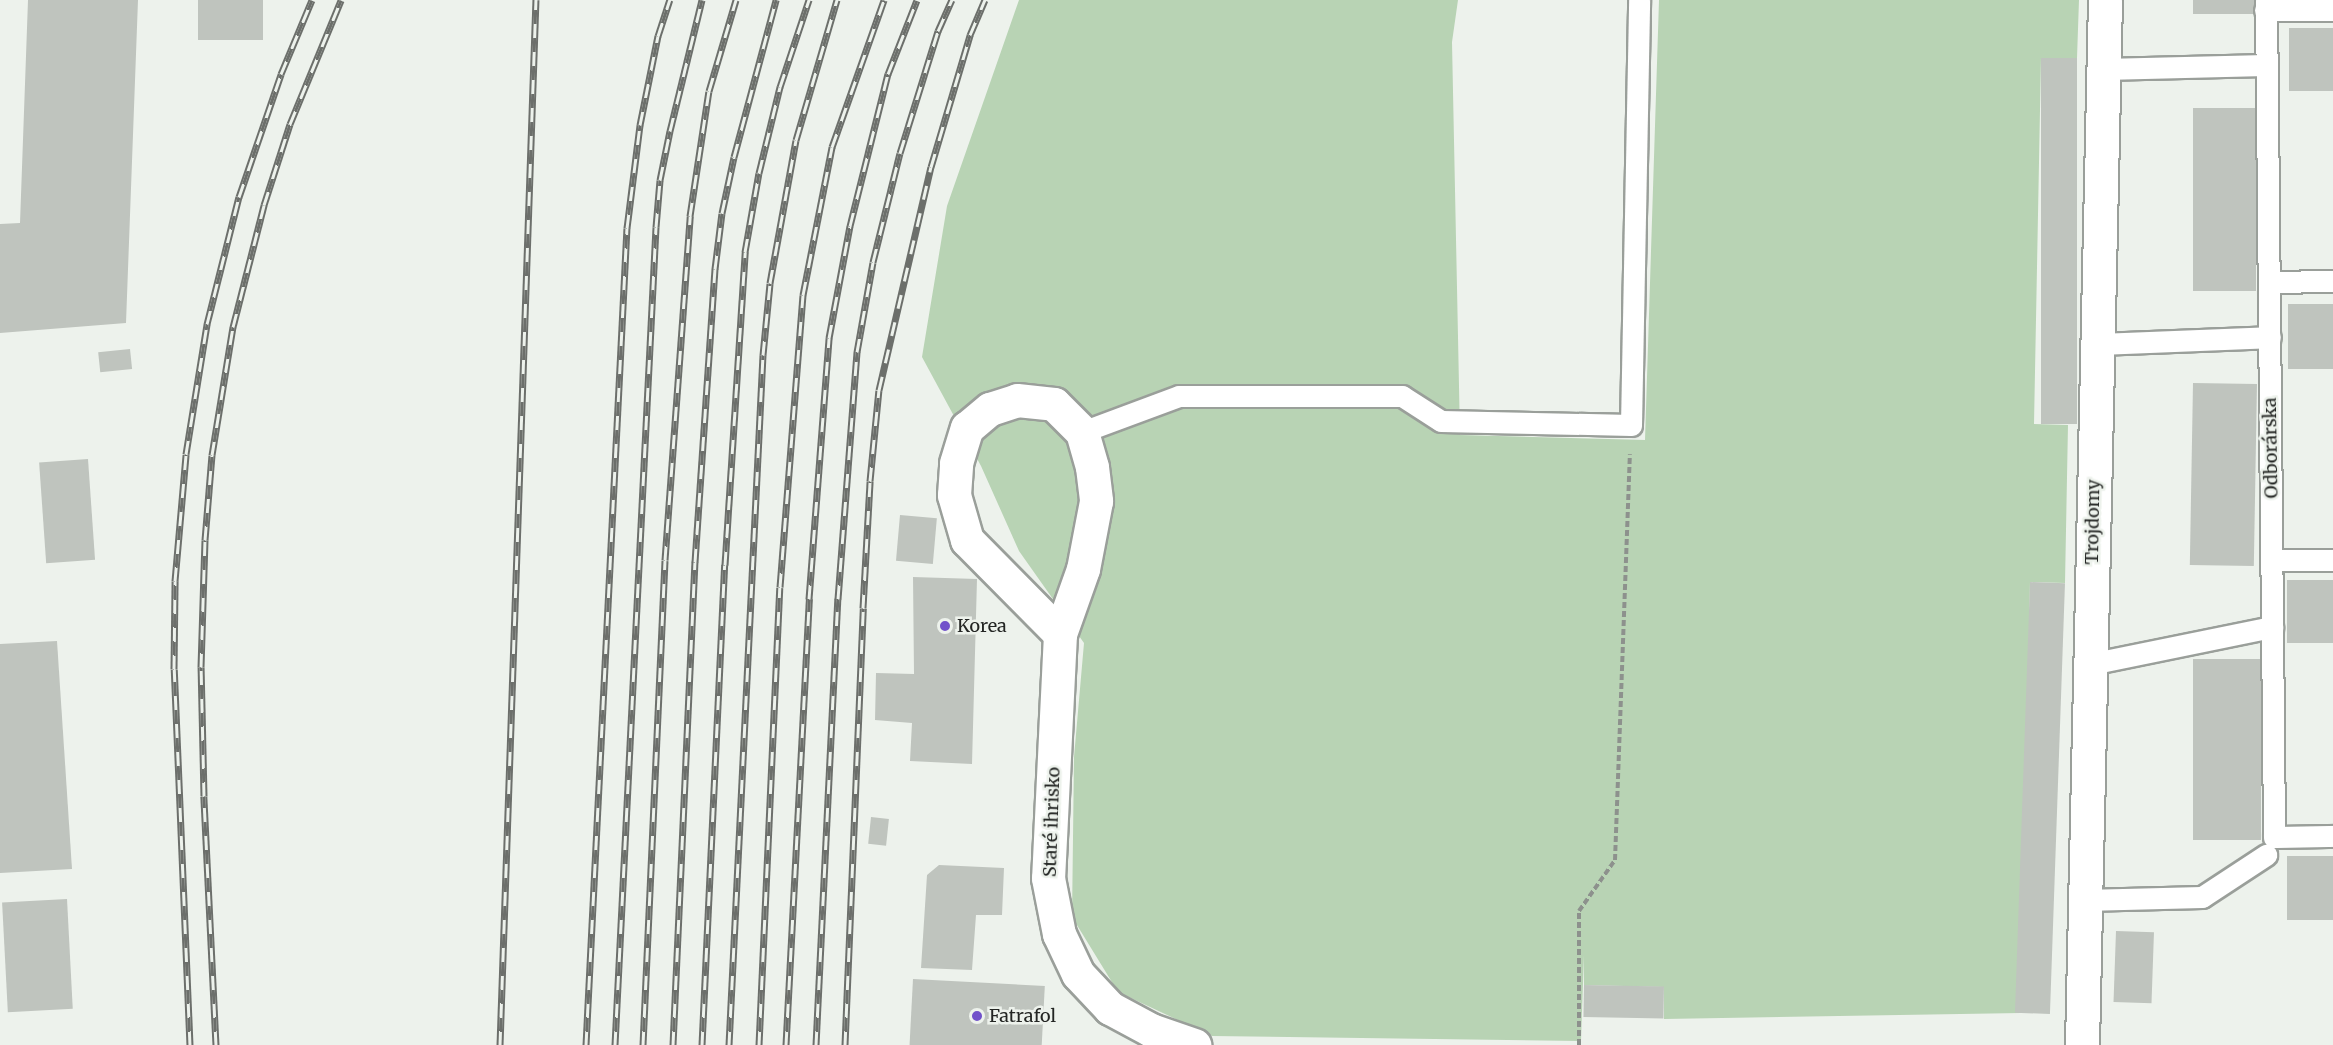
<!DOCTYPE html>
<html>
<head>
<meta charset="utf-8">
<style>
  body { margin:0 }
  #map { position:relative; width:2333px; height:1045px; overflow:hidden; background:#edf2ec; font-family:Merriweather,serif }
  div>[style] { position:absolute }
  .green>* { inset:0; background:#b8d3b4 }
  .building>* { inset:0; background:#bfc4be; transform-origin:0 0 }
  .path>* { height:4px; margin-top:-2px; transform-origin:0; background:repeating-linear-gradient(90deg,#8d918d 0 6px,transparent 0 9px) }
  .roads { filter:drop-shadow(2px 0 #9a9f9a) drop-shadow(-2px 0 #9a9f9a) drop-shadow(0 2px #9a9f9a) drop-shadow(0 -2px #9a9f9a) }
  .lane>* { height:21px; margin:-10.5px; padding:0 10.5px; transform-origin:10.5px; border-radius:10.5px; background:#fff }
  .street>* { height:33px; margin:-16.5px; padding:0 16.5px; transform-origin:16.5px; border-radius:16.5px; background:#fff }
  .rail>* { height:7px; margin-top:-3.5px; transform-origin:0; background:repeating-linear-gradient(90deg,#edf2ec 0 14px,#6c6f6b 0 28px); box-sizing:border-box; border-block:2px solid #6c6f6b }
  .dots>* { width:16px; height:16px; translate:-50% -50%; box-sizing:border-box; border:3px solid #edf2ec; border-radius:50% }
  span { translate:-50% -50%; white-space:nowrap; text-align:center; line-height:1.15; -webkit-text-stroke:5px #edf2ec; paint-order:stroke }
  .street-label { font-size:18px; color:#232523 }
  .poi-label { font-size:18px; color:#232523 }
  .left { translate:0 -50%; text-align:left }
</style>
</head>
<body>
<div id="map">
  <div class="green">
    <div style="clip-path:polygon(1019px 0,1458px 0,1452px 42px,1460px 435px,1645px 440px,1659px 0,2079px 0,2077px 58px,2041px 58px,2034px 424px,2068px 425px,2065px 583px,2030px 582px,2021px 1013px,1664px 1019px,1664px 987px,1584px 985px,1584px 955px,1581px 1041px,1212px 1036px,1118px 992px,1072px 917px,1074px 757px,1084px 643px,1019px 551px,981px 466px,922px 357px,947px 206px)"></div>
  </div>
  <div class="building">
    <div style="clip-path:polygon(28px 0,138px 0,126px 323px,0 333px,0 224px,20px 223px)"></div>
    <div style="left:198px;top:0;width:65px;height:40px"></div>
    <div style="left:2193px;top:0;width:63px;height:14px"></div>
    <div style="left:2289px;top:28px;width:44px;height:63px"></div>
    <div style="left:2041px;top:58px;width:36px;height:366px"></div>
    <div style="left:2193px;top:108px;width:63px;height:183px"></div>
    <div style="left:2288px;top:304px;width:45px;height:65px"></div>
    <div style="left:130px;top:349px;width:20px;height:32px;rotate:84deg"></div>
    <div style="left:2193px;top:383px;width:64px;height:182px;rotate:1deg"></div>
    <div style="left:88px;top:459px;width:101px;height:49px;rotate:86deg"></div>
    <div style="left:900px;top:515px;width:37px;height:46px;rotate:5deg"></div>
    <div style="clip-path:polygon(913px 577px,977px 579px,972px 764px,910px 761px,912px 723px,875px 720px,876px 673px,914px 674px)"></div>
    <div style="left:2333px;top:580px;width:63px;height:46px;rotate:90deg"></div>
    <div style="left:2030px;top:582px;width:35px;height:431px;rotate:2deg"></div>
    <div style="clip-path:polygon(57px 641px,72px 869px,0 873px,0 644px)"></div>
    <div style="left:2193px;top:659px;width:68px;height:181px"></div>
    <div style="left:871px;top:817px;width:18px;height:27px;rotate:6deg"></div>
    <div style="left:2287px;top:856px;width:46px;height:64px"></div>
    <div style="clip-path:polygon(939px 865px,1004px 868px,1002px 915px,976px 915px,972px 970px,921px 968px,927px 875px)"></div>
    <div style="left:67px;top:899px;width:110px;height:65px;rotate:87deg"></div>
    <div style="left:2116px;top:931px;width:38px;height:71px;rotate:2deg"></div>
    <div style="left:913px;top:979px;width:132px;height:66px;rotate:3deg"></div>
    <div style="left:1584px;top:985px;width:80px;height:32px;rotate:1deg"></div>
  </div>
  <div class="path">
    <div style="left:1579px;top:1045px;width:134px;rotate:-90deg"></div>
    <div style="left:1579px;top:911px;width:62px;rotate:-54.8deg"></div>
    <div style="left:1615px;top:860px;width:406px;rotate:-87.9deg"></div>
  </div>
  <div class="roads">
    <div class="lane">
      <div style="left:2266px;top:0;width:837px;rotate:89.45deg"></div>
      <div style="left:2274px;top:837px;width:59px;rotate:-1deg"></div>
      <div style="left:2265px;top:10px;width:68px"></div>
      <div style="left:2104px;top:69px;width:161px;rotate:-1.4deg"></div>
      <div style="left:2269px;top:282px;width:64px;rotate:-0.9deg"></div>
      <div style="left:2097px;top:344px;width:173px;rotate:-2.3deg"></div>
      <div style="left:1082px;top:432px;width:103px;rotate:-20.4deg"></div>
      <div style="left:1179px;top:396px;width:223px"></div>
      <div style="left:1402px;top:396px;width:46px;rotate:32.7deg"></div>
      <div style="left:1441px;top:421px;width:190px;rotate:1.2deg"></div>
      <div style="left:1631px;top:425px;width:425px;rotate:-88.9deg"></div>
      <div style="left:2272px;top:560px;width:61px"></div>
      <div style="left:2090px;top:664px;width:186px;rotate:-11.5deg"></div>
      <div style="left:2084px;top:900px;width:118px;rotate:-1.5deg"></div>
      <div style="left:2202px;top:897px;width:77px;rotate:-33.3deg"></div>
    </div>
    <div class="street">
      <div style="left:1060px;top:634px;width:132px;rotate:-134.7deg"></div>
      <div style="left:967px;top:540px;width:47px;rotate:-106.1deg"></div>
      <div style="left:954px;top:495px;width:32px;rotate:-86deg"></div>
      <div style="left:956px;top:463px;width:37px;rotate:-73deg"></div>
      <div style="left:967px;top:428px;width:30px;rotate:-40deg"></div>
      <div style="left:990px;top:409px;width:28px;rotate:-18deg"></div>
      <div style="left:1017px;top:400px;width:37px;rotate:6deg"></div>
      <div style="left:1054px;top:404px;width:40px;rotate:45deg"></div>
      <div style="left:1082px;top:432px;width:36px;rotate:74deg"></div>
      <div style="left:1092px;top:467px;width:34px;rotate:83deg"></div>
      <div style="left:1096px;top:501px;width:69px;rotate:100.8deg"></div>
      <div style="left:1083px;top:569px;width:69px;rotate:109.5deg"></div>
      <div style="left:1060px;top:634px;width:244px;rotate:92.8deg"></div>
      <div style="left:1048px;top:878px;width:57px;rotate:78.9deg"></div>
      <div style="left:1059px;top:934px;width:44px;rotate:64.6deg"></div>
      <div style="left:1078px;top:974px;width:47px;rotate:46.7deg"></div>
      <div style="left:1110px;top:1008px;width:47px;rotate:28.2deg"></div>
      <div style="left:1151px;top:1030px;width:46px;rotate:19.2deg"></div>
      <div style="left:2082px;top:1045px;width:1045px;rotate:-88.74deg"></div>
    </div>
  </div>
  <div class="rail">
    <div style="left:190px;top:1045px;width:376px;rotate:-92.4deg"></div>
    <div style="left:174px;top:669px;width:88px;rotate:-89.3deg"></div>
    <div style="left:175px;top:581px;width:127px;rotate:-85deg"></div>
    <div style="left:186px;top:454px;width:132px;rotate:-80.8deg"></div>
    <div style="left:207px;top:324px;width:131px;rotate:-75.9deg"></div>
    <div style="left:239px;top:197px;width:130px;rotate:-71.1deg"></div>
    <div style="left:281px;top:74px;width:80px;rotate:-67.3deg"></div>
    <div style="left:216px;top:1045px;width:249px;rotate:-92.8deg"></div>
    <div style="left:204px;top:796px;width:129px;rotate:-91.3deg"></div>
    <div style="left:201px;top:667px;width:127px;rotate:-88.2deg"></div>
    <div style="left:205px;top:540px;width:85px;rotate:-85.3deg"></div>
    <div style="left:212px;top:455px;width:130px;rotate:-80.7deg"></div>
    <div style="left:233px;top:327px;width:126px;rotate:-75.7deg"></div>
    <div style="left:264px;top:205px;width:85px;rotate:-72.2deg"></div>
    <div style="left:290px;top:124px;width:134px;rotate:-67.6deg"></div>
    <div style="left:500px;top:1045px;width:1046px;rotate:-88.03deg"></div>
    <div style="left:586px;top:1045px;width:818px;rotate:-87.13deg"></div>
    <div style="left:627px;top:228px;width:104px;rotate:-82.8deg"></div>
    <div style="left:640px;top:125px;width:91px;rotate:-78.6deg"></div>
    <div style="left:658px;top:36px;width:38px;rotate:-72deg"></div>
    <div style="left:615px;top:1045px;width:819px;rotate:-87.13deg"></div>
    <div style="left:656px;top:227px;width:47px;rotate:-85.1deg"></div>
    <div style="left:660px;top:180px;width:50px;rotate:-78.5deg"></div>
    <div style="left:670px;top:131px;width:135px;rotate:-76.3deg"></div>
    <div style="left:643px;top:1045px;width:485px;rotate:-87.4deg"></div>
    <div style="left:665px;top:560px;width:345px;rotate:-85.8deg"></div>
    <div style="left:690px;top:216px;width:126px;rotate:-81.4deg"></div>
    <div style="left:709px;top:91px;width:95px;rotate:-73.5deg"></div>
    <div style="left:673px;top:1045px;width:484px;rotate:-87.4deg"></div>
    <div style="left:695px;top:562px;width:294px;rotate:-86.1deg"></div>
    <div style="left:715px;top:269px;width:56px;rotate:-82.9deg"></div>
    <div style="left:722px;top:213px;width:57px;rotate:-77.9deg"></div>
    <div style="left:734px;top:157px;width:163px;rotate:-75deg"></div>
    <div style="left:702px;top:1045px;width:481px;rotate:-87.3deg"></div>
    <div style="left:725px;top:565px;width:314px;rotate:-86.3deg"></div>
    <div style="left:745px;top:252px;width:80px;rotate:-80deg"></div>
    <div style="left:759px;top:173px;width:89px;rotate:-76.3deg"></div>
    <div style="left:780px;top:87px;width:92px;rotate:-71.6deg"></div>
    <div style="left:729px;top:1045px;width:691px;rotate:-87.18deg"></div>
    <div style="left:763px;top:355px;width:72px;rotate:-84.4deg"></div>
    <div style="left:770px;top:283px;width:145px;rotate:-79.7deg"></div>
    <div style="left:796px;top:140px;width:146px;rotate:-73.7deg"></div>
    <div style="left:759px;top:1045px;width:458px;rotate:-87.4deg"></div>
    <div style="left:780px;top:587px;width:293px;rotate:-85.5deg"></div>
    <div style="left:803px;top:295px;width:151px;rotate:-78.9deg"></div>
    <div style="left:832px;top:147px;width:156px;rotate:-70.5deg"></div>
    <div style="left:786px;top:1045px;width:447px;rotate:-87deg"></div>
    <div style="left:809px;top:599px;width:262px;rotate:-85.6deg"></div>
    <div style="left:829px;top:338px;width:114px;rotate:-79.4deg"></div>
    <div style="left:850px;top:226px;width:157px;rotate:-76deg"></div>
    <div style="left:888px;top:74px;width:79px;rotate:-68.6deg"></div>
    <div style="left:816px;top:1045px;width:447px;rotate:-87.2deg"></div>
    <div style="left:838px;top:599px;width:248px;rotate:-85.6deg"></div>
    <div style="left:857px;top:352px;width:91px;rotate:-79.9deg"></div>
    <div style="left:873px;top:262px;width:112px;rotate:-76.1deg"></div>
    <div style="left:900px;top:153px;width:128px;rotate:-72.7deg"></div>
    <div style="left:938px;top:31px;width:34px;rotate:-66deg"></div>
    <div style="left:845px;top:1045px;width:437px;rotate:-87.6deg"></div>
    <div style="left:863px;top:608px;width:127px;rotate:-86.8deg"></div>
    <div style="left:870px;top:481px;width:91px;rotate:-84.4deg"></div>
    <div style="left:879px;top:390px;width:229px;rotate:-76.9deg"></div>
    <div style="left:931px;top:167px;width:138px;rotate:-73.5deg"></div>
    <div style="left:970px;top:35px;width:38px;rotate:-67deg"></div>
  </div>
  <div class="dots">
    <div style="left:945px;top:626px;background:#7151ca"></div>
    <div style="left:977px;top:1016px;background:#7151ca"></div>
  </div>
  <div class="street-label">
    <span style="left:2271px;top:448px;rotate:-91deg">Odborárska</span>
    <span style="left:2093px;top:522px;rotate:-89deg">Trojdomy</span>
    <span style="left:1052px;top:822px;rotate:-88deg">Staré ihrisko</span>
  </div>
  <div class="poi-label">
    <span class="left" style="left:957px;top:626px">Korea</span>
    <span class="left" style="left:989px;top:1016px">Fatrafol</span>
  </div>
</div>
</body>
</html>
